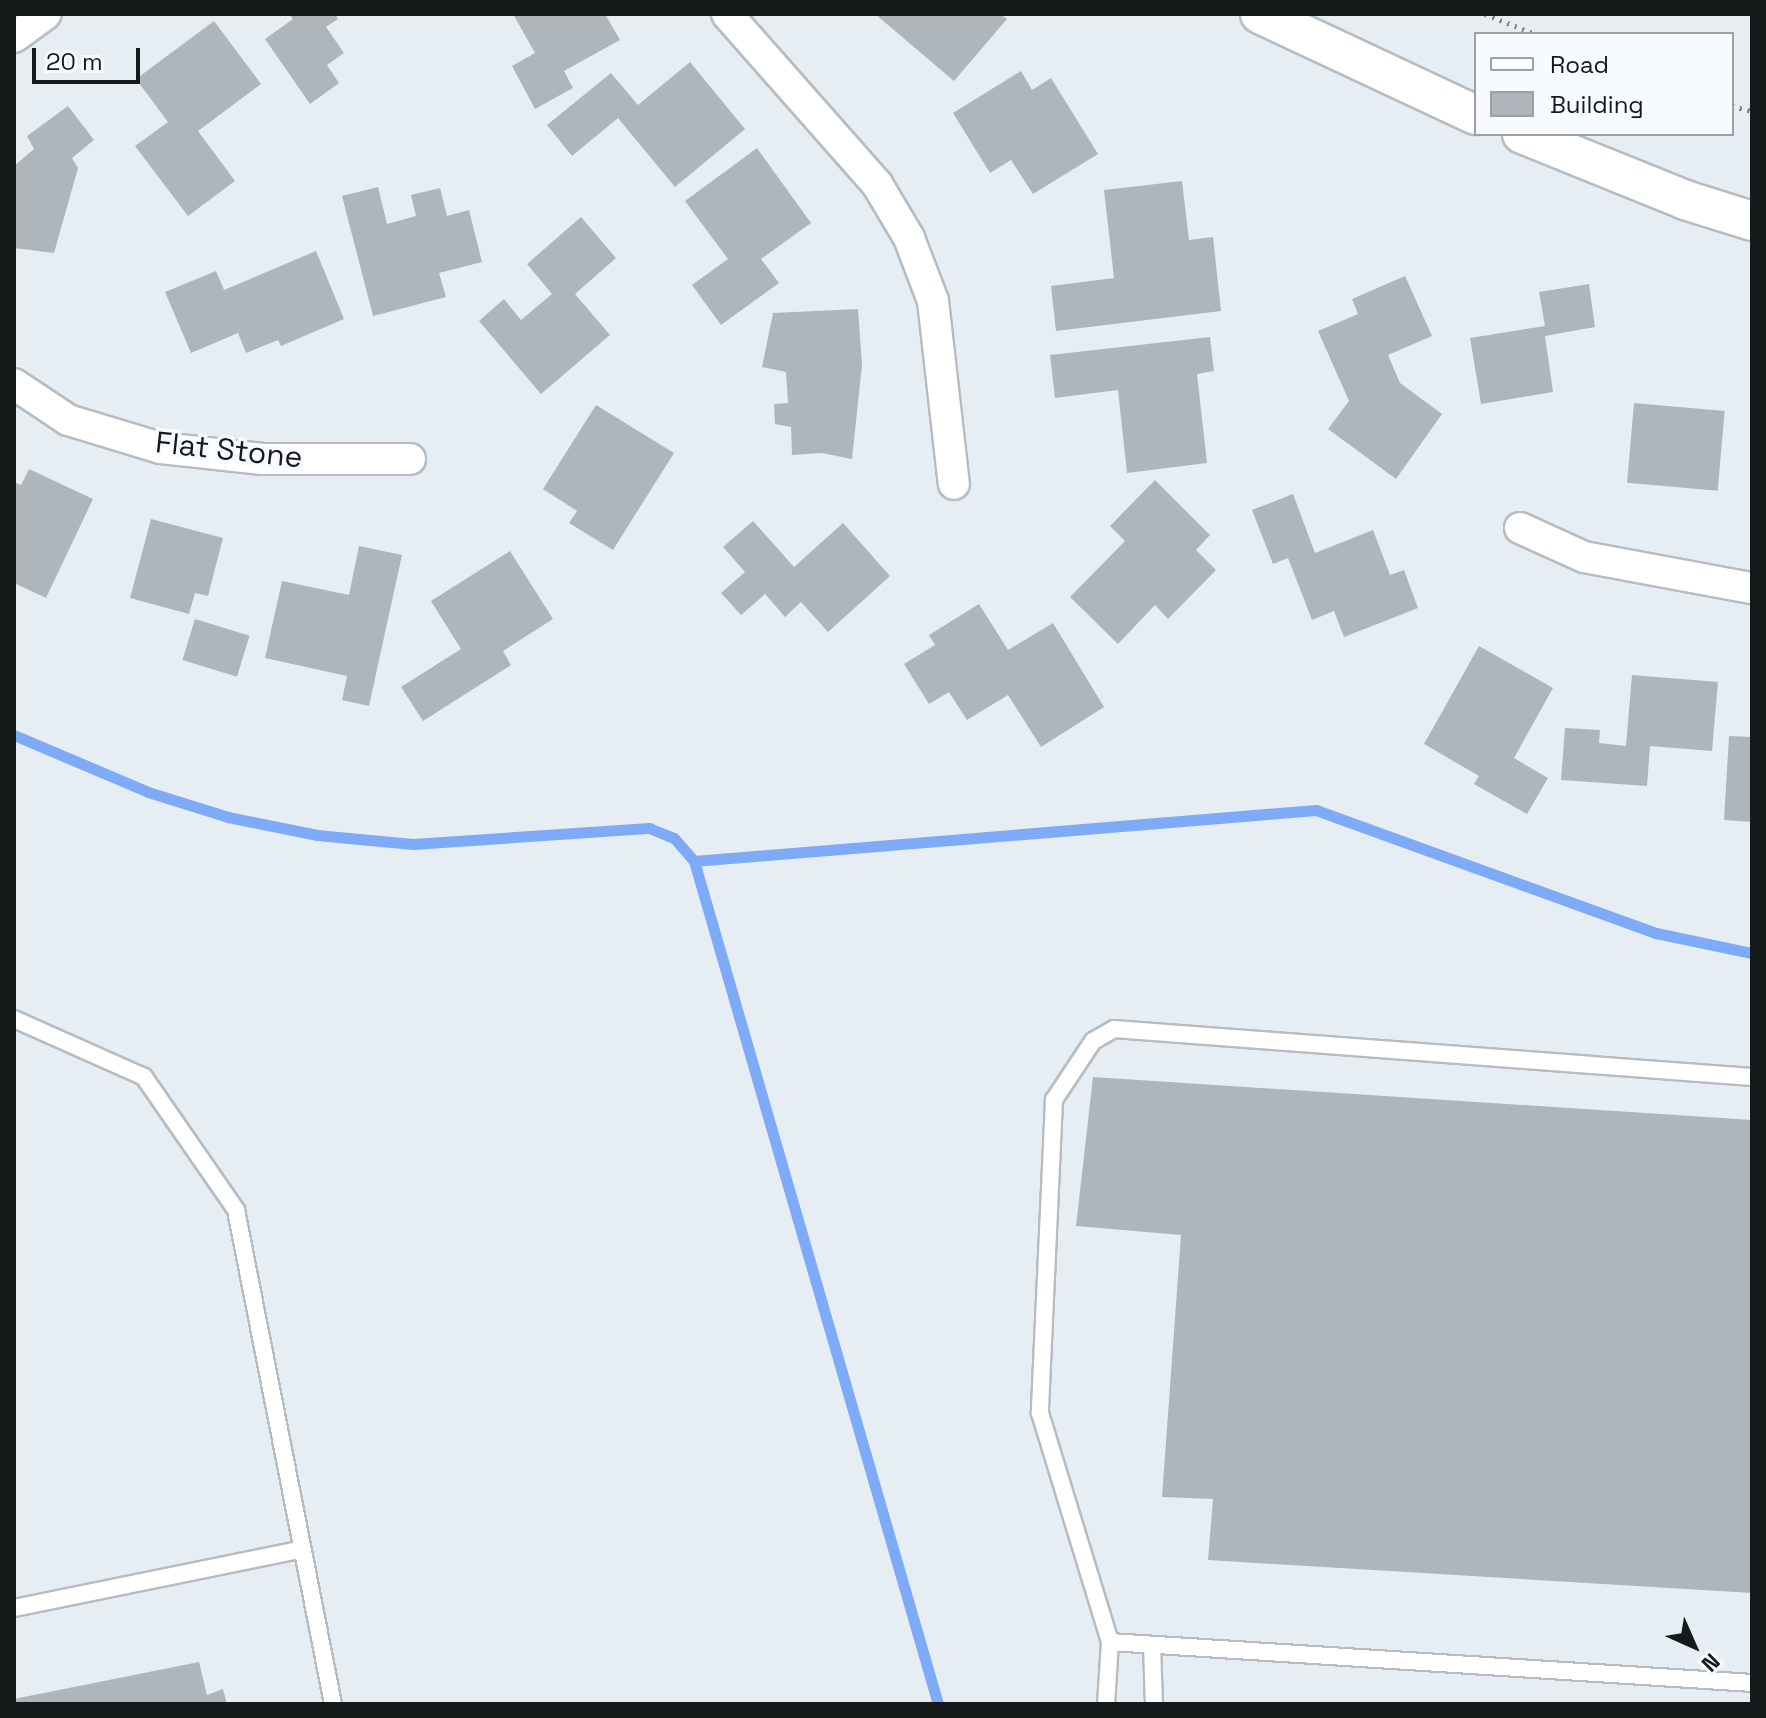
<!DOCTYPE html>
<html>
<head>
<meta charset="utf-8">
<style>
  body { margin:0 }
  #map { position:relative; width:1766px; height:1718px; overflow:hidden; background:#e7eef3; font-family:"Space Grotesk",sans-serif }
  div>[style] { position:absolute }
  .stream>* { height:11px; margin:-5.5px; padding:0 5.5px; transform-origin:5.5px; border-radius:5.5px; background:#7eaaf7 }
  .building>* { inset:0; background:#afb6bb; transform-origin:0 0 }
  .path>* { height:5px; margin-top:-2.5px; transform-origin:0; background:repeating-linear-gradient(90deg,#7c8184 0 2px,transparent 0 8px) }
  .roads { filter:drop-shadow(2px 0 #b6bcc1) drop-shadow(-2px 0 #b6bcc1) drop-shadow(0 2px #b6bcc1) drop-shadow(0 -2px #b6bcc1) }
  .service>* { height:16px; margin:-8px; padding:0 8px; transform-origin:8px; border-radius:8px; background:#fff }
  .minor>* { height:30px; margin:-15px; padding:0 15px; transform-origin:15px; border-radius:15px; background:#fff }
  .tertiary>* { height:38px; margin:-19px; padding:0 19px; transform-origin:19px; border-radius:19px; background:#fff }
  span { translate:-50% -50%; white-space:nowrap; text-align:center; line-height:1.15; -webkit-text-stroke:7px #f7fbfe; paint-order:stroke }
  .street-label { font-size:30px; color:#16191a }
  .frame { position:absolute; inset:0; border:16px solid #16191a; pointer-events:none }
  .legend { position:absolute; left:1474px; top:32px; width:260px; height:104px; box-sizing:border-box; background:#f7fbfe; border:2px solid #9da1a3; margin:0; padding:10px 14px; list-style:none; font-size:24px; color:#16191a }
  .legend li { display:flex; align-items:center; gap:16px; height:40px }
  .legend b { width:40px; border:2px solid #9da1a3 }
  .north { position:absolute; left:1654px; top:1606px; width:80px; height:80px; -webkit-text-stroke:6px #f7fbfe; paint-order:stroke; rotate:135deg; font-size:22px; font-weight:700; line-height:32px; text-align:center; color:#16191a }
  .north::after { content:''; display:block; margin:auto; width:28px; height:36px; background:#16191a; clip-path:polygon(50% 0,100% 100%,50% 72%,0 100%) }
  .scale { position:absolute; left:32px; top:48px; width:108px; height:36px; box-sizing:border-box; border:4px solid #16191a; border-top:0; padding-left:10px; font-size:24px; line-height:28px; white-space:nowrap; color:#16191a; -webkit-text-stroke:6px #f7fbfe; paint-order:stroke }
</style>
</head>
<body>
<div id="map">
  <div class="stream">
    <div style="left:14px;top:735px;width:146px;rotate:23deg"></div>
    <div style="left:148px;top:792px;width:84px;rotate:17.4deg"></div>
    <div style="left:228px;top:817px;width:91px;rotate:11.4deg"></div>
    <div style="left:317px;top:835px;width:96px;rotate:5.4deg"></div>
    <div style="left:413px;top:844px;width:237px;rotate:-3.9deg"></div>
    <div style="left:649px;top:828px;width:27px;rotate:22deg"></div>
    <div style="left:674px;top:838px;width:30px;rotate:49deg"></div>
    <div style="left:694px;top:861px;width:878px;rotate:73.86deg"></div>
    <div style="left:694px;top:861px;width:624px;rotate:-4.69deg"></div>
    <div style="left:1316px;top:810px;width:362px;rotate:19.9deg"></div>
    <div style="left:1656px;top:933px;width:98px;rotate:11.8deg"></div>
  </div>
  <div class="building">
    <div style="clip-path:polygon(289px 14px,335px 14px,338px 19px,326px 27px,344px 53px,327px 65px,339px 83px,310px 104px,265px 39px,293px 19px)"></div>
    <div style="clip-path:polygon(513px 14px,605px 14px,620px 40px,564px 71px,573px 88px,535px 109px,512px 66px,535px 53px)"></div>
    <div style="clip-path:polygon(875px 14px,1000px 14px,1007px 19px,954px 81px)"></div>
    <div style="clip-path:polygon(214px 21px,261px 84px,198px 131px,235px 181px,188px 216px,135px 146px,168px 122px,136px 79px)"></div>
    <div style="clip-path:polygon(690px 62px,745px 129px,675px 187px,618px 118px,572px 156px,547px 125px,611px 73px,638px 105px)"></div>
    <div style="clip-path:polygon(1021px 71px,1032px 90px,1051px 78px,1098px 154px,1033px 194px,1011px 160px,990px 173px,953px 113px)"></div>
    <div style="clip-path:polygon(68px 106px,94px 140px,72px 158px,78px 168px,54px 253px,14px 248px,14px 166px,34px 149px,27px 136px)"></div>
    <div style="clip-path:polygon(757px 148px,811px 223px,761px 259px,779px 283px,721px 325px,692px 285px,728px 259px,685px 201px)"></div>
    <div style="clip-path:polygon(1182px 181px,1189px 240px,1213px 237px,1221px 311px,1056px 331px,1051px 286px,1114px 278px,1104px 190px)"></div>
    <div style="clip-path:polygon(378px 187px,387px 224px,416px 216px,411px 195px,440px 188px,447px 216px,469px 210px,482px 262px,439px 273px,446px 297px,373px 316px,342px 196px)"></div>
    <div style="clip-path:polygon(581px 217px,616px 258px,575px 294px,610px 335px,541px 394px,479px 321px,504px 299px,521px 320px,552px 294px,527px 264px)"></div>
    <div style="clip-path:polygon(316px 251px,344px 319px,281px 346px,278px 340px,246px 353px,238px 333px,191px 353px,165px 292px,216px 271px,224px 290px)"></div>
    <div style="clip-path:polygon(1405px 276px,1432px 336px,1388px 355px,1400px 383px,1442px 414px,1396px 479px,1328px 429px,1349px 401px,1318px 331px,1358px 314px,1352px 299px)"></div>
    <div style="clip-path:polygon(1589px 284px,1595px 327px,1545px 336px,1553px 392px,1481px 404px,1470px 338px,1545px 326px,1539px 292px)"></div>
    <div style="clip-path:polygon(858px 309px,862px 365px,852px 459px,822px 453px,792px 455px,791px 427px,775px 424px,774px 404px,788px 403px,786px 372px,762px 367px,773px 313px)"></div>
    <div style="clip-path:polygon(1210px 337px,1214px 371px,1197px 374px,1207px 463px,1127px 473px,1118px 390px,1055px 398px,1050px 355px)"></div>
    <div style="left:1634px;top:403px;width:91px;height:80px;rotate:5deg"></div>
    <div style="clip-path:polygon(596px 405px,674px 453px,613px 550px,569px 523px,577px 511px,543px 489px)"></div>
    <div style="clip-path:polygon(29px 469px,93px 499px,46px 598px,14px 583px,14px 482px,21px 485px)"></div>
    <div style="clip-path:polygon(1155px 480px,1210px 535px,1196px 550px,1216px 570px,1168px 619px,1155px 605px,1118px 644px,1070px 597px,1125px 541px,1110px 526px)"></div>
    <div style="clip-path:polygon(1293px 494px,1315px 553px,1373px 530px,1390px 575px,1404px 570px,1418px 608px,1344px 637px,1334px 611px,1312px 620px,1288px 558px,1273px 564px,1252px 510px)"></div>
    <div style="clip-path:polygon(151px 519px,223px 538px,208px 596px,195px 593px,189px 614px,130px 598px)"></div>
    <div style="clip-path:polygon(753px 521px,794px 567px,843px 523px,890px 576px,828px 632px,801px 602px,785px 617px,765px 594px,741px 615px,721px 593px,745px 572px,723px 547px)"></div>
    <div style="clip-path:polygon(359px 546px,402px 555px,369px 706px,342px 700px,347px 676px,265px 658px,282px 581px,349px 595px)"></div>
    <div style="clip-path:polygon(510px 551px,553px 619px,503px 651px,511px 665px,423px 721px,401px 687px,461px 649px,431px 601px)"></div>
    <div style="clip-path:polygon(979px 604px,1008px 650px,1053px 623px,1104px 707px,1041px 747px,1008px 695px,967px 720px,949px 692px,929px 704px,904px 664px,935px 645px,929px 635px)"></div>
    <div style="left:195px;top:619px;width:57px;height:43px;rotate:17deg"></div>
    <div style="clip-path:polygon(1479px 646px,1553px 688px,1514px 758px,1548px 778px,1527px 814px,1474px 784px,1479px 776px,1424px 744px)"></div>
    <div style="clip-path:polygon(1632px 675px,1718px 682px,1712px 751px,1650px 746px,1647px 786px,1561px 780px,1565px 728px,1600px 730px,1599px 743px,1626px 746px)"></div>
    <div style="clip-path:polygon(1729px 736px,1752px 737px,1752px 822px,1724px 820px)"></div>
    <div style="clip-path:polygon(1093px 1077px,1752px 1120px,1752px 1593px,1208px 1560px,1213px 1499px,1162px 1497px,1181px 1235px,1076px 1226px)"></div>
    <div style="clip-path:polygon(199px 1662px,207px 1695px,223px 1689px,227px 1704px,14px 1704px,14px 1699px)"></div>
  </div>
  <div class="path">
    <div style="left:1485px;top:14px;width:54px;rotate:21.8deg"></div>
    <div style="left:1732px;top:106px;width:21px;rotate:14deg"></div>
  </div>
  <div class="roads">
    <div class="service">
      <div style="left:14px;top:1019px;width:142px;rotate:24deg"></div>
      <div style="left:144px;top:1077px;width:162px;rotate:55.3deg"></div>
      <div style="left:236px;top:1210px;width:503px;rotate:78.89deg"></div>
      <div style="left:1752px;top:1077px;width:640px;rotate:-175.7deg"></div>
      <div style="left:1114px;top:1029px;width:24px;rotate:150deg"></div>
      <div style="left:1093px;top:1041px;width:71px;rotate:123.5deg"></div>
      <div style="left:1054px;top:1100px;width:313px;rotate:92.6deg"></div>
      <div style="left:1040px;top:1413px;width:239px;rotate:73deg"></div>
      <div style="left:1110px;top:1642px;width:643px;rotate:3.65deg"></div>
      <div style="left:14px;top:1608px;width:292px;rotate:-11.5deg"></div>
      <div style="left:1152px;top:1645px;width:59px;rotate:88.1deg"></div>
      <div style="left:1106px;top:1704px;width:62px;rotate:-86.3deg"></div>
    </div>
    <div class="minor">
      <div style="left:727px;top:14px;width:227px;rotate:48.6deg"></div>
      <div style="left:877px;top:184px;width:63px;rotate:59.3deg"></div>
      <div style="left:909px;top:238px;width:67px;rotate:69.1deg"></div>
      <div style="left:933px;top:301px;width:184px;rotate:83.5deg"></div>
      <div style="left:14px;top:37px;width:39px;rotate:-36deg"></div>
      <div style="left:14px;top:384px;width:65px;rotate:33.7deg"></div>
      <div style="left:68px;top:420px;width:97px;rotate:16.8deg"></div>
      <div style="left:161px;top:448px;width:102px;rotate:6.2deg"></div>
      <div style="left:262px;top:459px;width:148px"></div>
      <div style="left:1520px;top:528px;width:70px;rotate:24.4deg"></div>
      <div style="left:1584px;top:557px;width:171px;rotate:10.5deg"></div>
    </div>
    <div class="tertiary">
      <div style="left:1260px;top:14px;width:238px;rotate:25.1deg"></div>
      <div style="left:1522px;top:134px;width:176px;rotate:22deg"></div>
      <div style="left:1685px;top:200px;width:70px;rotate:17.4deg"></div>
    </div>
  </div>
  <div class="street-label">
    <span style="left:229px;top:450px;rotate:6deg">Flat Stone</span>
  </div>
  <div class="frame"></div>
  <ul class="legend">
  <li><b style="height:10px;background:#fff"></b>Road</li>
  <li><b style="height:22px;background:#afb6bb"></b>Building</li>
  </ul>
  <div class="north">N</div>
  <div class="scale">20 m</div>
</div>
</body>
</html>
